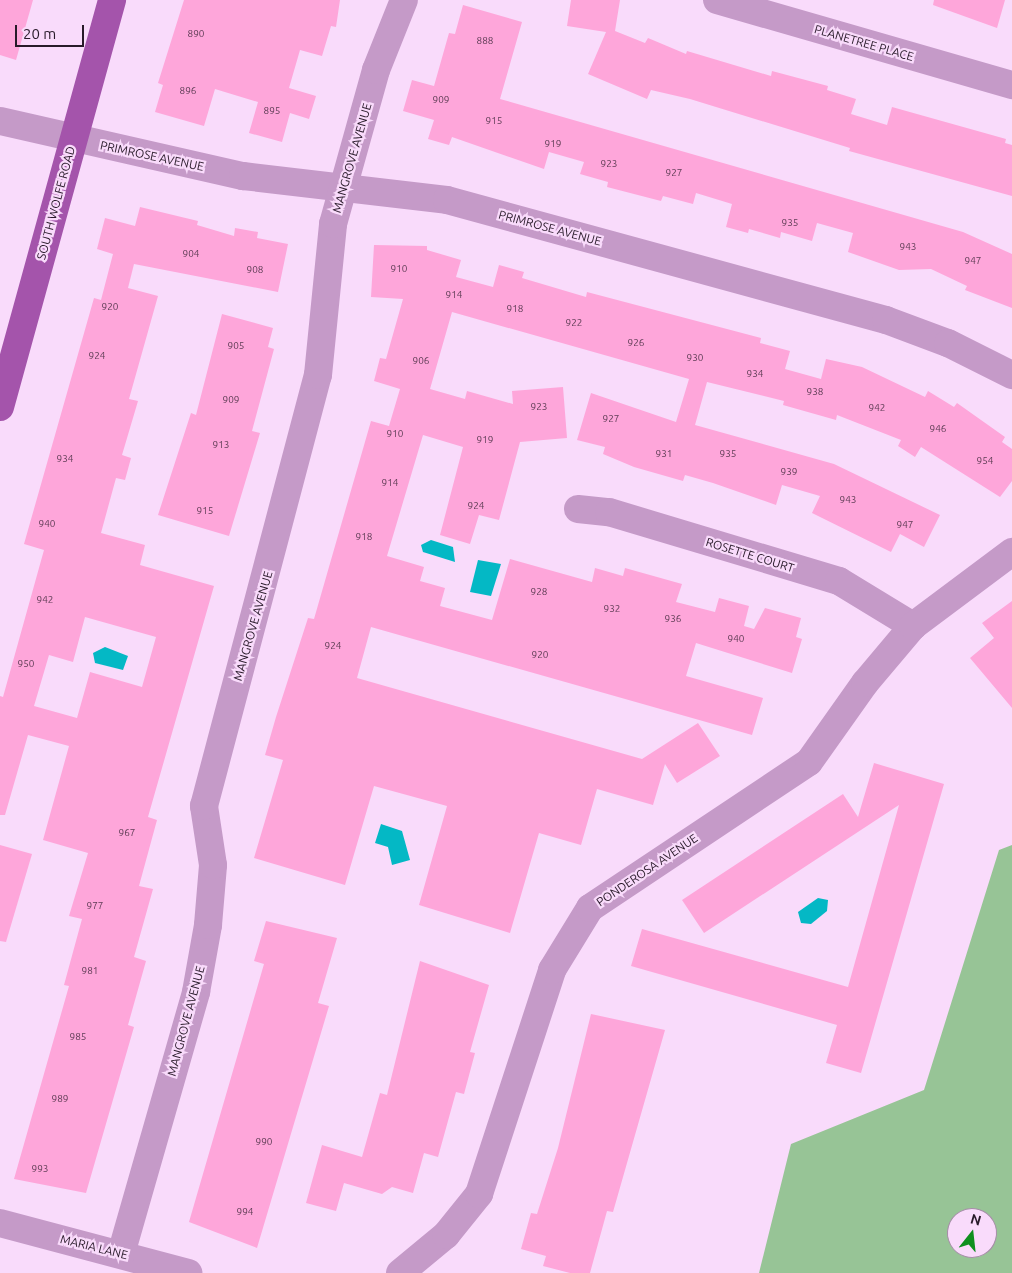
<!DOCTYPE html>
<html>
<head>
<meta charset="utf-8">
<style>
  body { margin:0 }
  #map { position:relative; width:1012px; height:1273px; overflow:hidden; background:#f9dbfb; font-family:Ubuntu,sans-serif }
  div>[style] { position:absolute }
  .green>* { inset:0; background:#97c496 }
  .water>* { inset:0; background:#04b8c5 }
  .building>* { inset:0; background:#fea6da }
  .minor>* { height:28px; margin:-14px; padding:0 14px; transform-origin:14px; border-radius:14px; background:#c59ac8 }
  .major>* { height:28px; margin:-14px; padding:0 14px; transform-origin:14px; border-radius:14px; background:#a454ab }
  span { translate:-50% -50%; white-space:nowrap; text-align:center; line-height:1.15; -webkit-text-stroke:4.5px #f9dbfb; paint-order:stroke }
  .number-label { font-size:10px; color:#5e3d55 }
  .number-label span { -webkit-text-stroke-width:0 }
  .street-label { font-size:12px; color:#281a29 }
  .north { position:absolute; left:947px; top:1208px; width:50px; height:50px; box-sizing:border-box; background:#f9dbfb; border:1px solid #a58ea7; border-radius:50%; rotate:16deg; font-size:14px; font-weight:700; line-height:20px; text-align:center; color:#281a29 }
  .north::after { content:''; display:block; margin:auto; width:18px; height:22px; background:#0f901f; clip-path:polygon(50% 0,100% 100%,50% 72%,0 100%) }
  .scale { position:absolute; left:15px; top:25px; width:69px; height:22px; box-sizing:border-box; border:2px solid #281a29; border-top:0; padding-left:6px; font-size:15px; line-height:18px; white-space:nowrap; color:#281a29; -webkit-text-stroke:4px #f9dbfb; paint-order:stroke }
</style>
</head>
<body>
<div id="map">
  <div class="green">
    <div style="clip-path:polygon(evenodd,1012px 845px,1012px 1273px,759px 1273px,791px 1144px,924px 1090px,999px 850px,1012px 845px,957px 1218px,987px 1218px,987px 1248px,957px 1248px,957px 1218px)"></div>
  </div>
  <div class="water">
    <div style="clip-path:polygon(431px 540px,453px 547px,455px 562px,423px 552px,421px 545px)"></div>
    <div style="clip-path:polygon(478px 560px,501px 564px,491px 596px,470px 592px)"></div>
    <div style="clip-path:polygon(105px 647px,128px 656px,123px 670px,95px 663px,93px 653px)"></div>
    <div style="clip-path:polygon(381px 824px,402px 831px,410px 860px,392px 865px,388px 847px,375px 843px)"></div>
    <div style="clip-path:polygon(818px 898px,828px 900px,827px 911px,811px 924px,801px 923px,798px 912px)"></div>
  </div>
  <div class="building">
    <div style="clip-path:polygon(0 0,33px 0,16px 60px,0 55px)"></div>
    <div style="clip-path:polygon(184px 0,340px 0,336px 27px,331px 26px,322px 56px,300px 50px,289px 88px,316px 96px,309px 119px,290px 113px,282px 142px,249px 133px,258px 102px,215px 89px,204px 126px,155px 112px,163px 85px,158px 83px)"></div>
    <div style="clip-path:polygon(571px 0,620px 0,615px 31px,645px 43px,648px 38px,686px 54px,687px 51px,771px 76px,772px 71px,828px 86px,827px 90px,856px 99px,851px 114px,887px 125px,892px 107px,1006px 139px,1005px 143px,1012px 145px,1012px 196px,849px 151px,850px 148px,690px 99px,651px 90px,647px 99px,588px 74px,606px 32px,567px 26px)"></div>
    <div style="clip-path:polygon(934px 0,1005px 0,997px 28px,933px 5px)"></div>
    <div style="clip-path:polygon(463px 5px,522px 22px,500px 99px,963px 232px,1012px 254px,1012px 308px,965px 290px,967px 286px,931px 269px,899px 270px,848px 252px,853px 233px,817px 223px,812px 241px,781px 232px,780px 238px,749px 229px,748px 233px,726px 227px,732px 204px,696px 193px,693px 204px,663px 196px,661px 201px,607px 187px,608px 182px,580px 174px,584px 162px,549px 152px,544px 169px,452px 137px,449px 145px,428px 139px,434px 120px,403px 111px,412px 80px,434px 86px,449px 33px,455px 34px)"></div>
    <div style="clip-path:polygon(evenodd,140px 207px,198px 221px,197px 225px,234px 236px,235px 228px,258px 232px,257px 238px,288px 244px,278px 292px,134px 264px,128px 288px,158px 296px,129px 399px,138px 401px,122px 455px,131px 458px,125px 480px,116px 478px,101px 533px,145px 545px,140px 565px,214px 586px,148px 817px,157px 820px,139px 886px,153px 889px,134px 957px,146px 961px,128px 1025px,134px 1027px,86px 1193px,14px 1179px,69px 986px,64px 985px,82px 919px,69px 916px,88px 853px,43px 840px,69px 746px,28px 735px,5px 815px,0 815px,0 696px,3px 697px,44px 550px,24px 544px,94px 298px,101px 300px,113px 254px,97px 249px,105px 218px,135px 226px,140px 207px,85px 617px,156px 637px,142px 687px,90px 672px,77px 718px,34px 706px,49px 655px,73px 662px,85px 617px)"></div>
    <div style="clip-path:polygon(374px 245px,427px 246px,427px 250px,461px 260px,456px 277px,493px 287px,499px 265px,524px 272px,522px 278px,586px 297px,587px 292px,761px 338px,760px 343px,790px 351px,785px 369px,821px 379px,826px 359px,862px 367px,925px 397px,928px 391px,954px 407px,957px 403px,1005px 437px,1002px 442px,1012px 449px,1012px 481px,1000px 497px,921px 447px,915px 457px,898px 446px,901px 440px,837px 415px,836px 420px,783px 405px,784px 401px,707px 382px,695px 425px,834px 464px,940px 515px,924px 547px,900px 534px,891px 552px,812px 513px,820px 496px,782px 485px,776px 505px,713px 483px,685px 475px,683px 481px,634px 467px,603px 454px,605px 447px,577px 440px,591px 393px,676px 422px,689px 379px,452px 312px,430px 389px,465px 399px,467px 391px,513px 404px,512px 391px,563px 387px,567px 438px,520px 442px,499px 520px,479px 515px,470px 544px,440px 535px,463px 447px,423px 435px,387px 556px,424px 567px,420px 581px,445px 588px,440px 606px,492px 620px,510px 559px,592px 582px,595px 568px,623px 576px,625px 568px,682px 584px,676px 602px,715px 612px,719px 598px,749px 606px,744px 626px,754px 629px,765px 608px,801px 618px,796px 637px,802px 639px,792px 673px,696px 643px,686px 676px,763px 698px,752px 735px,371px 627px,357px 678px,642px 759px,698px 723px,720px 756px,677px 783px,665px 764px,653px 805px,597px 789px,581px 845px,539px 833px,510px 933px,419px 905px,447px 806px,374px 786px,345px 885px,254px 858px,283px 760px,265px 755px,276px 717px,308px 618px,314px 619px,371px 421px,389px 426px,400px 389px,374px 381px,380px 358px,386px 359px,403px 299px,371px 297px)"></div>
    <div style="clip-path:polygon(222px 314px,273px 328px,268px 347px,274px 349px,252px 431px,260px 433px,229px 536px,158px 515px,191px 413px,196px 415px)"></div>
    <div style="clip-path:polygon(1012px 601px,1012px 708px,970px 658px,994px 638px,982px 623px)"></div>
    <div style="clip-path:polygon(874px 763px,944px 784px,861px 1073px,826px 1063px,837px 1025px,631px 966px,642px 929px,848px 987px,899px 805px,704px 933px,682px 900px,843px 794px,858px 817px)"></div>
    <div style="clip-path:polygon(0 845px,32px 854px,6px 942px,0 941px)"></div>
    <div style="clip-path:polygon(266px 921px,337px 938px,318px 1003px,329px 1006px,257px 1248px,189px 1222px,264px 964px,254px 961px)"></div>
    <div style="clip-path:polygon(420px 961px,489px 985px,470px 1052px,475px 1053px,464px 1094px,456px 1092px,438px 1157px,424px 1153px,413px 1193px,392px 1187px,382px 1194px,344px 1183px,336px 1211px,306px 1203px,322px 1145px,362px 1157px,380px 1093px,387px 1095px)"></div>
    <div style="clip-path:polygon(591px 1014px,665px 1030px,613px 1212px,607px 1211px,590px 1273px,570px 1273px,543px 1266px,546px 1256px,521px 1249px,531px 1213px,537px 1214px,558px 1148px)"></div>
  </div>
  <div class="minor">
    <div style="left:717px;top:0;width:307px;rotate:16.1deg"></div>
    <div style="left:0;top:121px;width:249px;rotate:12.8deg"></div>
    <div style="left:243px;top:176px;width:205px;rotate:6.7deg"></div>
    <div style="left:447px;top:200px;width:455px;rotate:15.3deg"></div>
    <div style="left:886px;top:320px;width:66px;rotate:20.4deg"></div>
    <div style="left:948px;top:343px;width:72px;rotate:26.6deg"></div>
    <div style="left:578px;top:509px;width:31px;rotate:6deg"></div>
    <div style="left:609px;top:512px;width:240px;rotate:16.7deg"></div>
    <div style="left:839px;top:581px;width:87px;rotate:31.3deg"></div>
    <div style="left:0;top:1223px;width:195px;rotate:14.9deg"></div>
    <div style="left:121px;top:1254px;width:273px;rotate:-74deg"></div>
    <div style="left:196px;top:992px;width:68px;rotate:-79.8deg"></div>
    <div style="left:208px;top:925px;width:60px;rotate:-85.2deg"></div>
    <div style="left:213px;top:865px;width:60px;rotate:-98.7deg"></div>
    <div style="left:204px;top:806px;width:446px;rotate:-75.2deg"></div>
    <div style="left:318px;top:375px;width:152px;rotate:-84.3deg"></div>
    <div style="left:333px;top:224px;width:160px;rotate:-74.4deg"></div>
    <div style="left:376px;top:70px;width:75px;rotate:-68.2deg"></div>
    <div style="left:400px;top:1273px;width:60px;rotate:-39.6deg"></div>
    <div style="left:446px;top:1235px;width:53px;rotate:-51.2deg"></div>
    <div style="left:479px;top:1194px;width:236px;rotate:-71.9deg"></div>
    <div style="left:552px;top:970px;width:73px;rotate:-58.5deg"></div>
    <div style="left:590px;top:908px;width:263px;rotate:-33.7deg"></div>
    <div style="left:809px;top:762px;width:97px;rotate:-54.7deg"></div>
    <div style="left:865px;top:683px;width:75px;rotate:-49.9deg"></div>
    <div style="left:913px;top:626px;width:124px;rotate:-36.8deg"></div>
  </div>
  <div class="major">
    <div style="left:0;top:407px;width:422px;rotate:-74.6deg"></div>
  </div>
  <div class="number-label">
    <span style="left:196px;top:34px">890</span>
    <span style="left:485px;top:41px">888</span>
    <span style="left:188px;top:91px">896</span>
    <span style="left:441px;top:100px">909</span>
    <span style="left:272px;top:111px">895</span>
    <span style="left:494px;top:121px">915</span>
    <span style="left:553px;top:144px">919</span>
    <span style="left:609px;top:164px">923</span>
    <span style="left:674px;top:173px">927</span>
    <span style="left:790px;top:223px">935</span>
    <span style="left:908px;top:247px">943</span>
    <span style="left:191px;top:254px">904</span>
    <span style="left:973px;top:261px">947</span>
    <span style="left:399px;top:269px">910</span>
    <span style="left:255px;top:270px">908</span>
    <span style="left:454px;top:295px">914</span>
    <span style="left:110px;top:307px">920</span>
    <span style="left:515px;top:309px">918</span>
    <span style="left:574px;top:323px">922</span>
    <span style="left:636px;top:343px">926</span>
    <span style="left:236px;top:346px">905</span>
    <span style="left:97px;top:356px">924</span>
    <span style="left:695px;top:358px">930</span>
    <span style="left:421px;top:361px">906</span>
    <span style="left:755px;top:374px">934</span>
    <span style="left:815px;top:392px">938</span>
    <span style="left:231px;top:400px">909</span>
    <span style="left:539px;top:407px">923</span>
    <span style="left:877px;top:408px">942</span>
    <span style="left:611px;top:419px">927</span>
    <span style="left:938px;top:429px">946</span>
    <span style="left:395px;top:434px">910</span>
    <span style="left:485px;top:440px">919</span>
    <span style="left:221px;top:445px">913</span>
    <span style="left:664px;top:454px">931</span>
    <span style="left:728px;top:454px">935</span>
    <span style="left:65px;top:459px">934</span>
    <span style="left:985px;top:461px">954</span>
    <span style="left:789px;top:472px">939</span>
    <span style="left:390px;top:483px">914</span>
    <span style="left:848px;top:500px">943</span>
    <span style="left:476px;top:506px">924</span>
    <span style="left:205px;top:511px">915</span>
    <span style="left:47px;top:524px">940</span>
    <span style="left:905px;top:525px">947</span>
    <span style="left:364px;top:537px">918</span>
    <span style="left:539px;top:592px">928</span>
    <span style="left:45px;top:600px">942</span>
    <span style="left:612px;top:609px">932</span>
    <span style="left:673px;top:619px">936</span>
    <span style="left:736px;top:639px">940</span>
    <span style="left:333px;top:646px">924</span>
    <span style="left:540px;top:655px">920</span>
    <span style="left:26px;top:664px">950</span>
    <span style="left:127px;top:833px">967</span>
    <span style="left:95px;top:906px">977</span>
    <span style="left:90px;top:971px">981</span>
    <span style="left:78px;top:1037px">985</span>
    <span style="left:60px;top:1099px">989</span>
    <span style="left:264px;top:1142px">990</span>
    <span style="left:40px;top:1169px">993</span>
    <span style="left:245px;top:1212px">994</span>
  </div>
  <div class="street-label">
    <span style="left:864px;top:43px;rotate:16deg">PLANETREE PLACE</span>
    <span style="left:152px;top:156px;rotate:12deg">PRIMROSE AVENUE</span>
    <span style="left:352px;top:158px;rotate:-74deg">MANGROVE AVENUE</span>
    <span style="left:56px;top:203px;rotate:-75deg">SOUTH WOLFE ROAD</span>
    <span style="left:550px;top:228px;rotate:15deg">PRIMROSE AVENUE</span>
    <span style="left:750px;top:555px;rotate:17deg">ROSETTE COURT</span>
    <span style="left:253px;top:626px;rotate:-74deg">MANGROVE AVENUE</span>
    <span style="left:647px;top:870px;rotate:-34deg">PONDEROSA AVENUE</span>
    <span style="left:186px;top:1021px;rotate:-75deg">MANGROVE AVENUE</span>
    <span style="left:94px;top:1247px;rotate:14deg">MARIA LANE</span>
  </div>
  <div class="north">N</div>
  <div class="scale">20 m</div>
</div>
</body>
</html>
